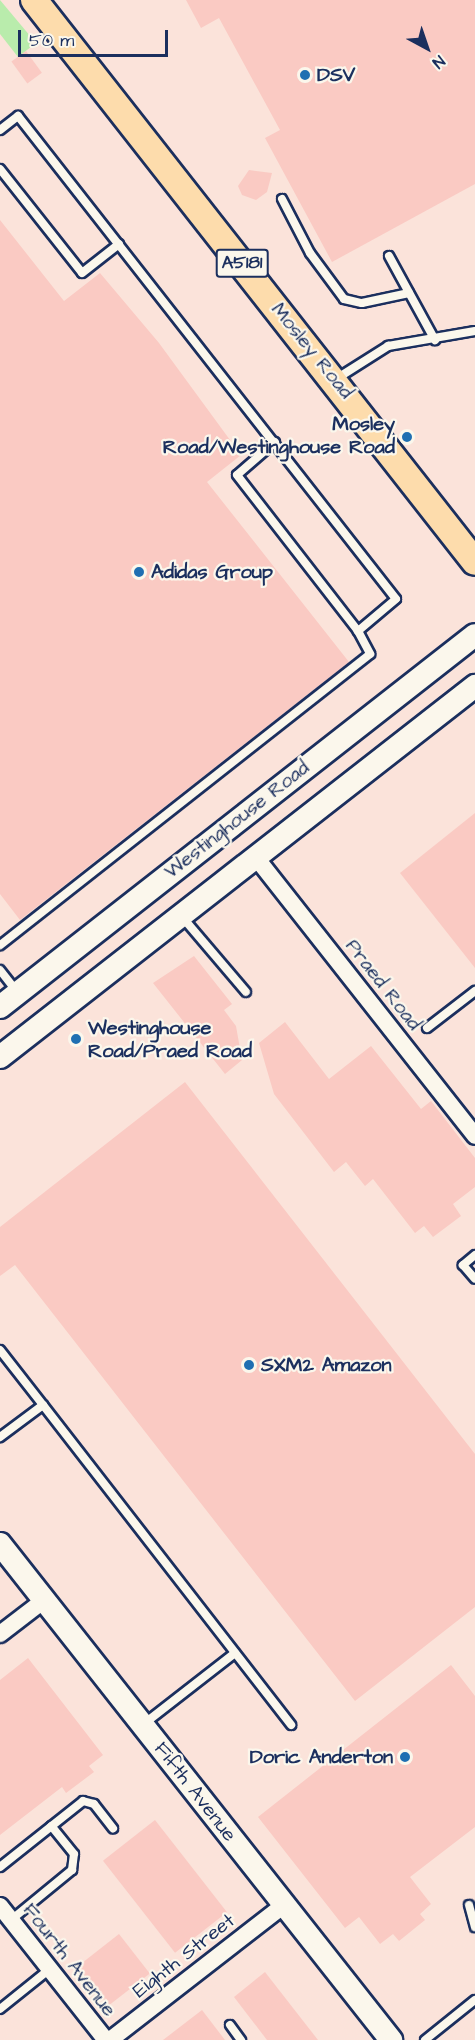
<!DOCTYPE html>
<html>
<head>
<meta charset="utf-8">
<style>
  body { margin:0 }
  #map { position:relative; width:475px; height:2040px; overflow:hidden; background:#fbeee4; font-family:"Architects Daughter",sans-serif }
  div>[style] { position:absolute }
  .built>* { inset:0; background:#fbe3da; transform-origin:0 0 }
  .green>* { inset:0; background:#b9ecac }
  .building>* { inset:0; background:#facac3; transform-origin:0 0 }
  .roads { filter:drop-shadow(2px 0 #1b2f5e) drop-shadow(-2px 0 #1b2f5e) drop-shadow(0 2px #1b2f5e) drop-shadow(0 -2px #1b2f5e) }
  .lane>* { height:8px; margin:-4px; padding:0 4px; transform-origin:4px; border-radius:4px; background:#fbf7ec }
  .street>* { height:16px; margin:-8px; padding:0 8px; transform-origin:8px; border-radius:8px; background:#fbf7ec }
  .secondary>* { height:22px; margin:-11px; padding:0 11px; transform-origin:11px; border-radius:11px; background:#fbf7ec }
  .primary>* { height:26px; margin:-13px; padding:0 13px; transform-origin:13px; border-radius:13px; background:#fddcac }
  .dots>* { width:16px; height:16px; translate:-50% -50%; box-sizing:border-box; border:3px solid #fbf7ec; border-radius:50% }
  span { translate:-50% -50%; white-space:nowrap; text-align:center; line-height:1.15; -webkit-text-stroke:4.5px #fbf7ec; paint-order:stroke }
  .shield-label span { padding:2px 4px; background:#fbf7ec; border:2px solid; border-radius:4px; -webkit-text-stroke-width:0 }
  .shield-label { font-size:18px; color:#1b2f5e; font-weight:700 }
  .poi-label { font-size:20px; color:#1b2f5e; font-weight:700 }
  .left { translate:0 -50%; text-align:left }
  .right { translate:-100% -50%; text-align:right }
  .street-label { font-size:20px; color:#1b2f5e }
  .north { position:absolute; left:397px; top:18px; width:60px; height:60px; -webkit-text-stroke:4px #fbf7ec; paint-order:stroke; rotate:140deg; font-size:16px; font-weight:700; line-height:24px; text-align:center; color:#1b2f5e }
  .north::after { content:''; display:block; margin:auto; width:21px; height:27px; background:#1b2f5e; clip-path:polygon(50% 0,100% 100%,50% 72%,0 100%) }
  .scale { position:absolute; left:18px; top:30px; width:150px; height:27px; box-sizing:border-box; border:3px solid #1b2f5e; border-top:0; padding-left:8px; font-size:18px; line-height:21px; white-space:nowrap; color:#1b2f5e; -webkit-text-stroke:4px #fbf7ec; paint-order:stroke }
</style>
</head>
<body>
<div id="map">
  <div class="built">
    <div style="left:0;top:0;width:475px;height:2040px"></div>
  </div>
  <div class="green">
    <div style="clip-path:polygon(0 0,36px 43px,18px 57px,0 34px)"></div>
  </div>
  <div class="building">
    <div style="clip-path:polygon(186px 0,475px 0,475px 184px,332px 262px,265px 138px,280px 130px,219px 18px,201px 28px)"></div>
    <div style="left:26px;top:51px;width:27px;height:18px;rotate:54deg"></div>
    <div style="clip-path:polygon(249px 170px,272px 173px,267px 192px,256px 200px,242px 195px,238px 186px)"></div>
    <div style="clip-path:polygon(0 220px,64px 301px,100px 273px,159px 343px,241px 455px,207px 482px,349px 662px,20px 920px,0 894px)"></div>
    <div style="clip-path:polygon(475px 813px,475px 968px,400px 873px)"></div>
    <div style="clip-path:polygon(194px 956px,232px 1004px,224px 1010px,236px 1026px,242px 1060px,225px 1074px,153px 983px)"></div>
    <div style="clip-path:polygon(285px 1022px,329px 1079px,371px 1046px,421px 1109px,431px 1101px,475px 1158px,475px 1187px,453px 1204px,461px 1216px,433px 1237px,424px 1226px,415px 1233px,373px 1179px,365px 1186px,346px 1162px,334px 1172px,274px 1094px,259px 1043px)"></div>
    <div style="clip-path:polygon(185px 1082px,475px 1454px,475px 1607px,355px 1701px,15px 1265px,0 1276px,0 1227px)"></div>
    <div style="clip-path:polygon(28px 1658px,103px 1755px,89px 1766px,94px 1772px,66px 1793px,62px 1787px,0 1835px,0 1680px)"></div>
    <div style="clip-path:polygon(451px 1665px,475px 1696px,475px 1827px,410px 1877px,431px 1904px,420px 1914px,425px 1920px,399px 1941px,393px 1934px,380px 1944px,359px 1917px,345px 1928px,258px 1817px)"></div>
    <div style="left:155px;top:1820px;width:117px;height:66px;rotate:52deg"></div>
    <div style="left:119px;top:1934px;width:50px;height:53px;rotate:52deg"></div>
    <div style="clip-path:polygon(265px 1972px,318px 2040px,267px 2040px,234px 1997px)"></div>
    <div style="clip-path:polygon(202px 2010px,225px 2040px,163px 2040px)"></div>
  </div>
  <div class="roads">
    <div class="lane">
      <div style="left:0;top:130px;width:23px;rotate:-38deg"></div>
      <div style="left:18px;top:116px;width:613px;rotate:51.95deg"></div>
      <div style="left:396px;top:599px;width:50px;rotate:139.9deg"></div>
      <div style="left:358px;top:631px;width:26px;rotate:62deg"></div>
      <div style="left:370px;top:654px;width:471px;rotate:141.8deg"></div>
      <div style="left:0;top:169px;width:132px;rotate:51.7deg"></div>
      <div style="left:82px;top:273px;width:47px;rotate:-38.1deg"></div>
      <div style="left:282px;top:199px;width:61px;rotate:62.6deg"></div>
      <div style="left:310px;top:253px;width:57px;rotate:53.5deg"></div>
      <div style="left:344px;top:299px;width:18px;rotate:13deg"></div>
      <div style="left:362px;top:303px;width:48px;rotate:-12deg"></div>
      <div style="left:389px;top:256px;width:96px;rotate:61.3deg"></div>
      <div style="left:336px;top:379px;width:62px;rotate:-32.4deg"></div>
      <div style="left:388px;top:346px;width:88px;rotate:-9.8deg"></div>
      <div style="left:275px;top:442px;width:50px;rotate:139deg"></div>
      <div style="left:237px;top:475px;width:197px;rotate:52.2deg"></div>
      <div style="left:183px;top:918px;width:97px;rotate:49.6deg"></div>
      <div style="left:0;top:970px;width:29px;rotate:52deg"></div>
      <div style="left:427px;top:1028px;width:61px;rotate:-37.6deg"></div>
      <div style="left:475px;top:1255px;width:16px;rotate:140deg"></div>
      <div style="left:463px;top:1265px;width:18px;rotate:49deg"></div>
      <div style="left:0;top:1350px;width:70px;rotate:52deg"></div>
      <div style="left:43px;top:1405px;width:54px;rotate:143.3deg"></div>
      <div style="left:43px;top:1405px;width:405px;rotate:52.2deg"></div>
      <div style="left:145px;top:1723px;width:114px;rotate:-37.9deg"></div>
      <div style="left:0;top:1867px;width:106px;rotate:-38.5deg"></div>
      <div style="left:83px;top:1801px;width:11px;rotate:15deg"></div>
      <div style="left:94px;top:1804px;width:31px;rotate:52deg"></div>
      <div style="left:469px;top:1905px;width:23px;rotate:75deg"></div>
      <div style="left:11px;top:1920px;width:79px;rotate:-39.3deg"></div>
      <div style="left:72px;top:1870px;width:16px;rotate:-83deg"></div>
      <div style="left:74px;top:1854px;width:36px;rotate:-129deg"></div>
      <div style="left:0;top:2009px;width:64px;rotate:-38.7deg"></div>
      <div style="left:230px;top:2025px;width:19px;rotate:54deg"></div>
      <div style="left:425px;top:2040px;width:64px;rotate:-38.7deg"></div>
    </div>
    <div class="street">
      <div style="left:258px;top:860px;width:351px;rotate:51.8deg"></div>
      <div style="left:0;top:1634px;width:54px;rotate:-37.5deg"></div>
      <div style="left:0;top:1906px;width:171px;rotate:51.7deg"></div>
      <div style="left:110px;top:2040px;width:220px;rotate:-37.8deg"></div>
    </div>
    <div class="secondary">
      <div style="left:0;top:1007px;width:603px;rotate:-38.07deg"></div>
      <div style="left:0;top:1057px;width:603px;rotate:-37.99deg"></div>
      <div style="left:0;top:1544px;width:632px;rotate:51.75deg"></div>
    </div>
    <div class="primary">
      <div style="left:34px;top:0;width:714px;rotate:51.88deg"></div>
    </div>
  </div>
  <div class="dots">
    <div style="left:305px;top:75px;background:#1f6fb2"></div>
    <div style="left:407px;top:437px;background:#1f6fb2"></div>
    <div style="left:139px;top:572px;background:#1f6fb2"></div>
    <div style="left:76px;top:1039px;background:#1f6fb2"></div>
    <div style="left:249px;top:1365px;background:#1f6fb2"></div>
    <div style="left:405px;top:1757px;background:#1f6fb2"></div>
  </div>
  <div class="shield-label">
    <span style="left:242px;top:263px">A5181</span>
  </div>
  <div class="poi-label">
    <span class="left" style="left:317px;top:75px">DSV</span>
    <span class="right" style="left:395px;top:436px">Mosley<br>Road/Westinghouse Road</span>
    <span class="left" style="left:151px;top:572px">Adidas Group</span>
    <span class="left" style="left:88px;top:1040px">Westinghouse<br>Road/Praed Road</span>
    <span class="left" style="left:261px;top:1365px">SXM2 Amazon</span>
    <span class="right" style="left:393px;top:1757px">Doric Anderton</span>
  </div>
  <div class="street-label">
    <span style="left:312px;top:351px;rotate:51deg">Mosley Road</span>
    <span style="left:237px;top:820px;rotate:-38deg">Westinghouse Road</span>
    <span style="left:383px;top:985px;rotate:52deg">Praed Road</span>
    <span style="left:195px;top:1792px;rotate:52deg">Fifth Avenue</span>
    <span style="left:184px;top:1956px;rotate:-38deg">Eighth Street</span>
    <span style="left:69px;top:1960px;rotate:52deg">Fourth Avenue</span>
  </div>
  <div class="north">N</div>
  <div class="scale">50 m</div>
</div>
</body>
</html>
